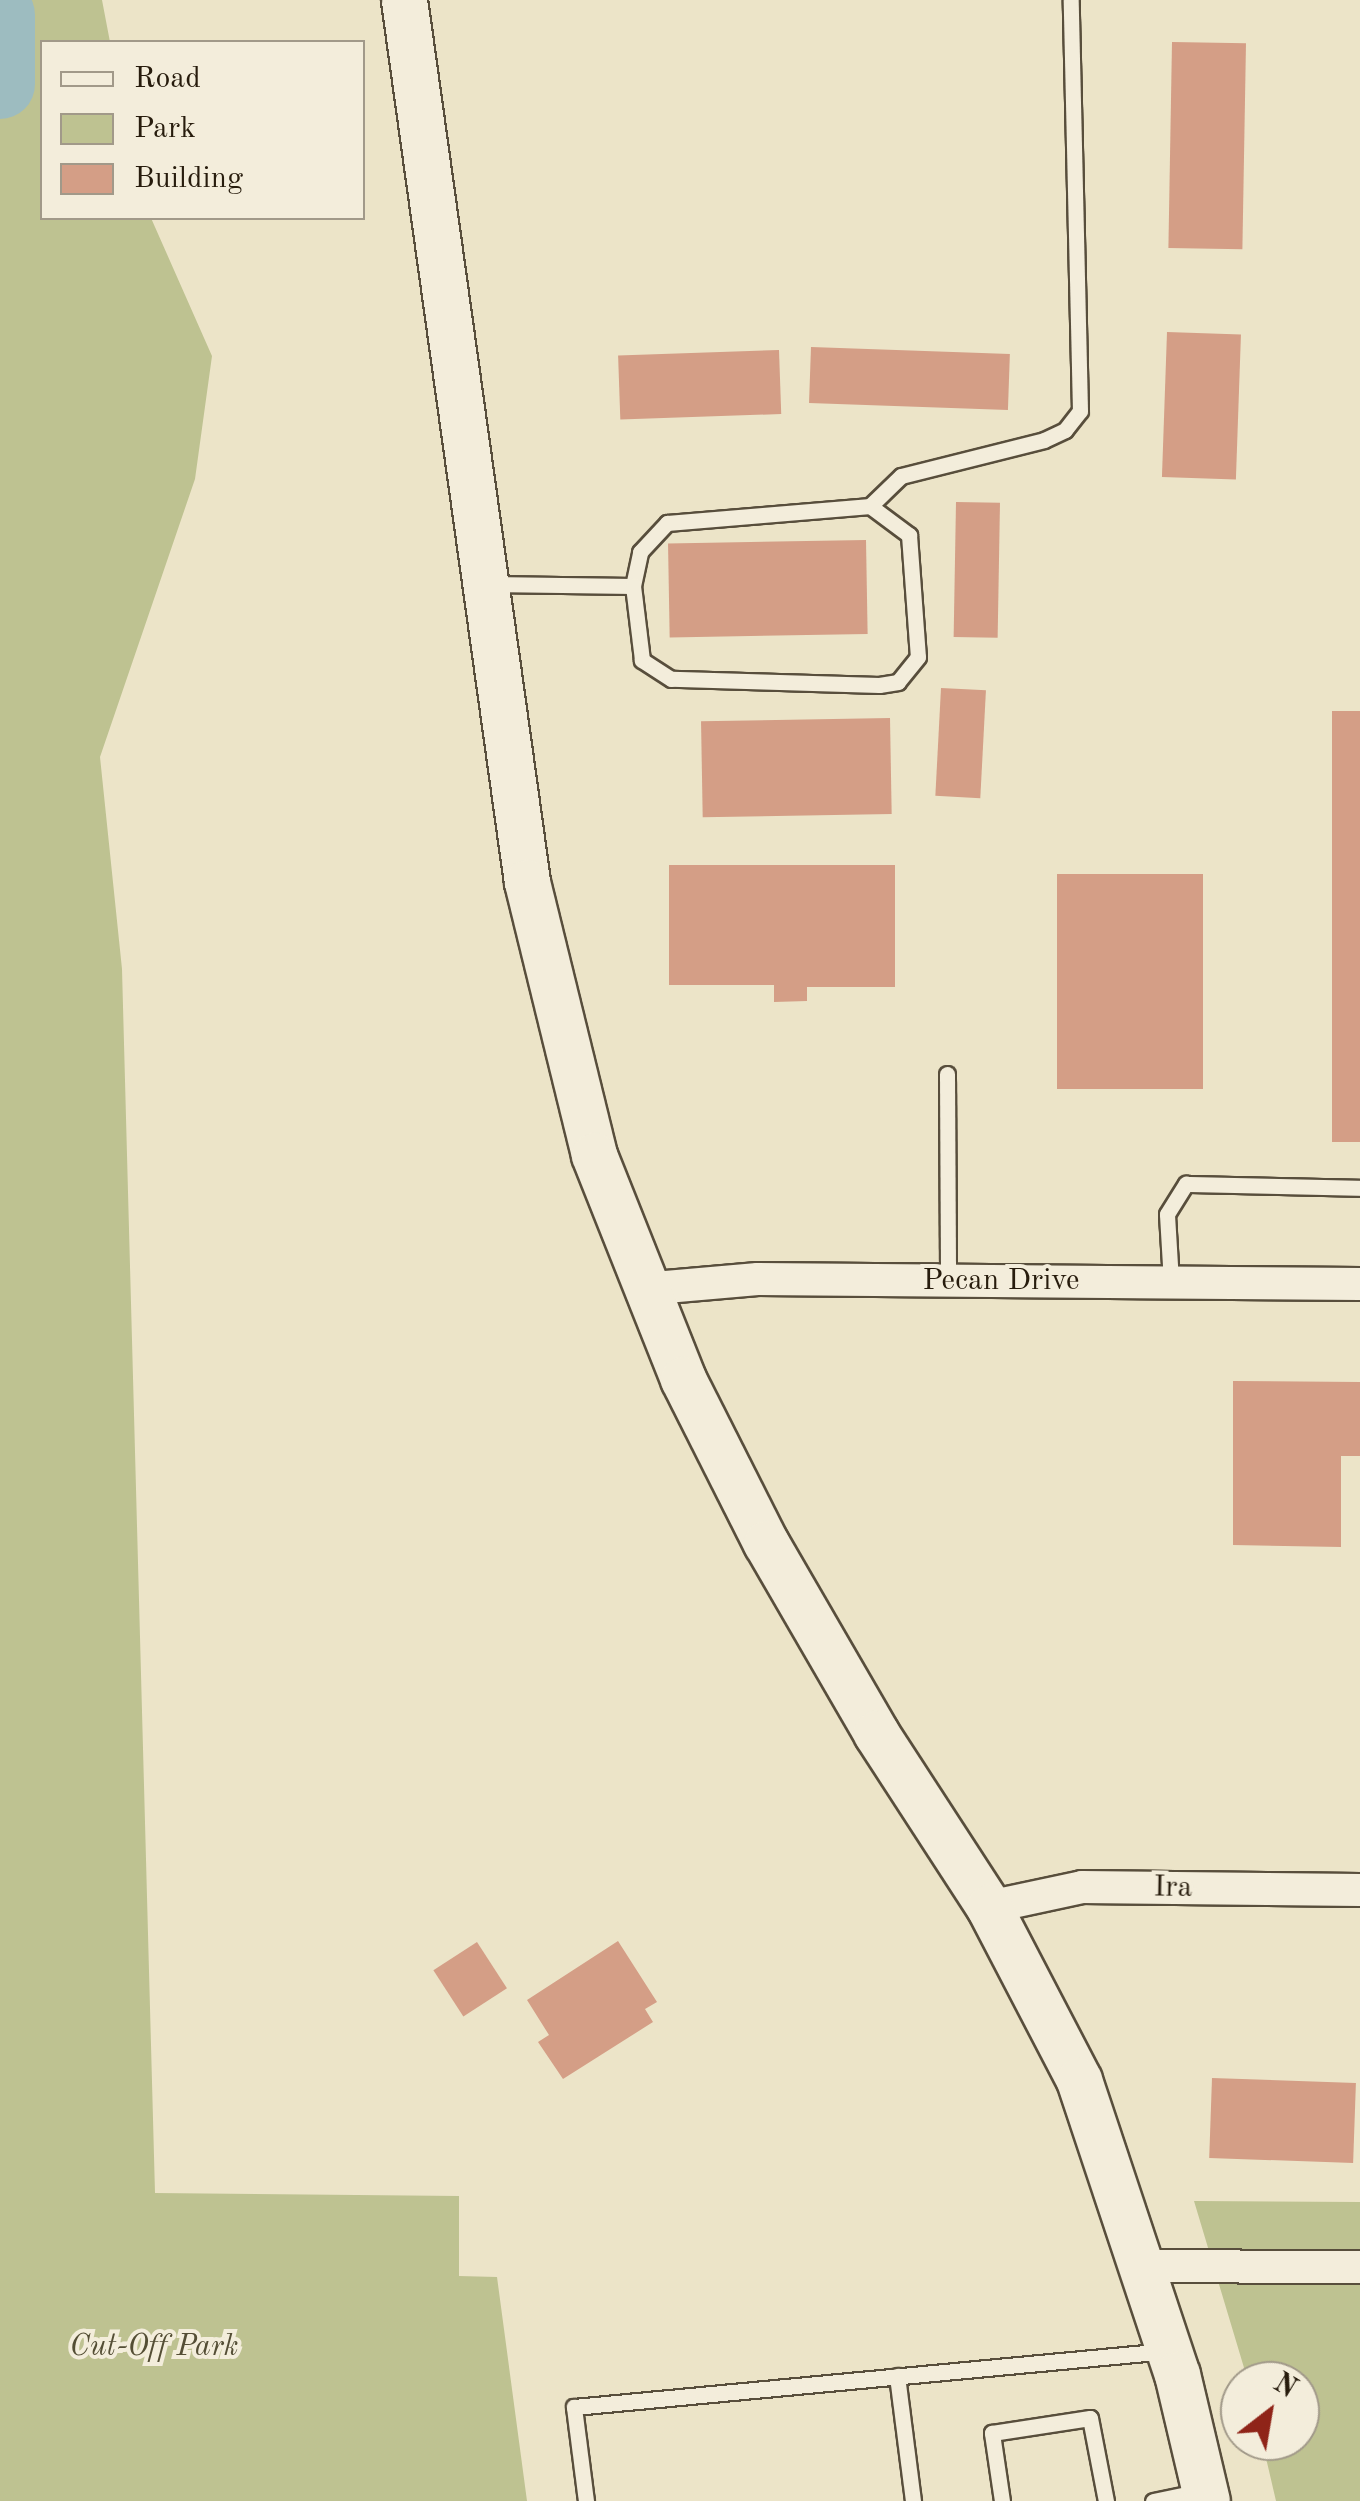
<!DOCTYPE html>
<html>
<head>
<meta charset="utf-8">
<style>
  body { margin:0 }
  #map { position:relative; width:1360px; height:2501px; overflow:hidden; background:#ece4c8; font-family:"Old Standard TT",serif }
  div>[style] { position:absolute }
  .green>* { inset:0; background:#bec291 }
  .river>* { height:70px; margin:-35px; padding:0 35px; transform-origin:35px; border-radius:35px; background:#9dbcc0 }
  .building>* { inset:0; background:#d49e86; transform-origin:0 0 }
  .roads { filter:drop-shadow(2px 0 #584e3c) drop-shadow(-2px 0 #584e3c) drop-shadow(0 2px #584e3c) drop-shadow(0 -2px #584e3c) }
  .lane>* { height:15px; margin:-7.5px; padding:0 7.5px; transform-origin:7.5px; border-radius:7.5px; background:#f3eddb }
  .street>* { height:32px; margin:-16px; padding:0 16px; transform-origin:16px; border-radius:16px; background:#f3eddb }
  .secondary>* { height:45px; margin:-22.5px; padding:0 22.5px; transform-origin:22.5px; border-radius:22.5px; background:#f3eddb }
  span { translate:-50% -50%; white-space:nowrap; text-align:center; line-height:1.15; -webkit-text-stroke:8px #f3eddb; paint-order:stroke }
  .street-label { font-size:30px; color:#271c0d }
  .park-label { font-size:30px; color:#544e35; font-style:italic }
  .legend { position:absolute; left:40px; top:40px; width:325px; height:180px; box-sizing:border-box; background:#f3eddb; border:2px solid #a19989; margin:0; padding:12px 18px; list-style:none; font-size:30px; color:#271c0d }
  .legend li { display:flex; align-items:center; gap:20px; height:50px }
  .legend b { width:50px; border:2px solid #a19989 }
  .north { position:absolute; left:1220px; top:2361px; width:100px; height:100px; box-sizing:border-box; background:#f3eddb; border:2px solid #a19989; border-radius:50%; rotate:31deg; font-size:28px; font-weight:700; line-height:40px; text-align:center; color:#271c0d }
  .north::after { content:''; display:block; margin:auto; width:35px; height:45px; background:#8f2418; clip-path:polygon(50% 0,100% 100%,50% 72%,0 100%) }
</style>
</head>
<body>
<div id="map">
  <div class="green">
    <div style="clip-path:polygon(0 0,102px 0,110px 42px,42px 42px,42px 218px,151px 218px,212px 356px,195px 479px,100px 757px,122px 969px,155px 2193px,459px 2196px,459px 2276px,497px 2277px,527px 2501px,0 2501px)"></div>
    <div style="clip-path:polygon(1194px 2201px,1360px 2202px,1360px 2501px,1276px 2501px,1262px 2441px,1300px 2441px,1300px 2381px,1248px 2381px)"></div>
  </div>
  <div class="river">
    <div style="left:0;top:15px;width:69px;rotate:90deg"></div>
  </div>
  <div class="building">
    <div style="left:1172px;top:42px;width:74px;height:206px;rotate:1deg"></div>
    <div style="left:1167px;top:332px;width:74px;height:145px;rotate:2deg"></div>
    <div style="left:811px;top:347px;width:199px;height:56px;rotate:2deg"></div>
    <div style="left:779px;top:350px;width:64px;height:161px;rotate:88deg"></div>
    <div style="left:956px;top:502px;width:44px;height:135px;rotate:1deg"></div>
    <div style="left:866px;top:540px;width:94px;height:198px;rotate:89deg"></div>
    <div style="left:941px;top:688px;width:45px;height:108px;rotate:3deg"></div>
    <div style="left:1332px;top:711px;width:28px;height:431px"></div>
    <div style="left:890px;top:718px;width:96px;height:189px;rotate:89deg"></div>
    <div style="clip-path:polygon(669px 865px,895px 865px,895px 987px,807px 987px,807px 1001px,774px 1002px,774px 985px,669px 985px)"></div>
    <div style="left:1057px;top:874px;width:146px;height:215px"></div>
    <div style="clip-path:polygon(1233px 1381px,1360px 1382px,1360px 1456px,1341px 1456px,1341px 1547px,1233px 1545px)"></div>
    <div style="clip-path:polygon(618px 1941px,657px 2002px,645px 2009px,653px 2022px,563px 2079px,538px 2042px,549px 2035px,527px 2000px)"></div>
    <div style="left:477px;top:1942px;width:55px;height:52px;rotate:57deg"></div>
    <div style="left:1212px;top:2078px;width:144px;height:80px;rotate:2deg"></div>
  </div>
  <div class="roads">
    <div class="lane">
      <div style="left:870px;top:506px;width:43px;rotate:-44.1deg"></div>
      <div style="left:901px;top:476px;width:147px;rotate:-14.1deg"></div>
      <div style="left:1044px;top:440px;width:23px;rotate:-25deg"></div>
      <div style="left:1065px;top:430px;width:24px;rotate:-52deg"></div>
      <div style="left:1080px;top:411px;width:411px;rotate:-91.3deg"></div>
      <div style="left:490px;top:584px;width:143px;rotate:0.8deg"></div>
      <div style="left:633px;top:586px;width:35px;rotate:-78deg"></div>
      <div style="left:640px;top:552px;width:40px;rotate:-47deg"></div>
      <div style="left:667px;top:523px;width:204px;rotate:-4.8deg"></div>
      <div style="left:870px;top:506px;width:49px;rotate:36.6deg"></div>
      <div style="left:909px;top:535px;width:122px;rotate:85.8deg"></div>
      <div style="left:918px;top:657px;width:32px;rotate:129deg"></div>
      <div style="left:898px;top:682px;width:19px;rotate:171deg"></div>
      <div style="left:879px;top:685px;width:208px;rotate:-178.3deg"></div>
      <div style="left:671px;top:679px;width:35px;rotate:-147deg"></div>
      <div style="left:642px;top:660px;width:75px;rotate:-96.9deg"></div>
      <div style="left:947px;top:1074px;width:207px;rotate:89.7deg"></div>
      <div style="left:1171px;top:1282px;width:68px;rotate:-93.4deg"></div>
      <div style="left:1167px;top:1214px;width:36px;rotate:-58deg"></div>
      <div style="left:1186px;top:1184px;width:174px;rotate:1.3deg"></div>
      <div style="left:897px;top:2376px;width:126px;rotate:82.7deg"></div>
      <div style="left:586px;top:2501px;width:95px;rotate:-97.3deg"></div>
      <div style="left:574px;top:2407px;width:595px;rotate:-5.4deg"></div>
      <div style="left:1002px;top:2501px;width:69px;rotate:-98.4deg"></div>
      <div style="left:992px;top:2433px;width:99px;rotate:-8.7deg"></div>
      <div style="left:1090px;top:2418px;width:85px;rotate:79.1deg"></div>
      <div style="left:1153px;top:2501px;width:49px;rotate:-11.8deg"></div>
    </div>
    <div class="street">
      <div style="left:643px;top:1289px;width:115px;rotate:-5deg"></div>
      <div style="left:758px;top:1279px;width:602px;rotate:0.48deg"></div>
      <div style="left:989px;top:1907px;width:95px;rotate:-12.1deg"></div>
      <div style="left:1082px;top:1887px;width:278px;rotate:0.6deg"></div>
      <div style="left:1143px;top:2266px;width:217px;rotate:0.3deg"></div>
    </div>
    <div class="secondary">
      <div style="left:404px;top:0;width:891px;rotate:82.06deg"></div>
      <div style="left:527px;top:882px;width:281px;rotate:76.2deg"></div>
      <div style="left:594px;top:1155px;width:241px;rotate:68.3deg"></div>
      <div style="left:683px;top:1379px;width:184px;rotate:63.2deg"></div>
      <div style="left:766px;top:1543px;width:220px;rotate:59.9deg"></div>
      <div style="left:876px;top:1733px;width:207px;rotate:57deg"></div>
      <div style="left:989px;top:1907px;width:195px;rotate:62.5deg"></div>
      <div style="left:1079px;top:2080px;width:310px;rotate:71.6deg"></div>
      <div style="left:1177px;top:2374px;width:130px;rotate:76.7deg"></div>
    </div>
  </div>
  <div class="street-label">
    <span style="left:1001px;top:1281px">Pecan Drive</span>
    <span style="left:1173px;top:1888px;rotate:1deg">Ira</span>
  </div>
  <div class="park-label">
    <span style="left:154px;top:2347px">Cut-Off Park</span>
  </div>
  <ul class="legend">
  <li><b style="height:12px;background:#f3eddb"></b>Road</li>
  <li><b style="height:28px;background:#bec291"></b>Park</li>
  <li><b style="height:28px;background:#d49e86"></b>Building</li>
  </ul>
  <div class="north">N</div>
</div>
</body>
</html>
